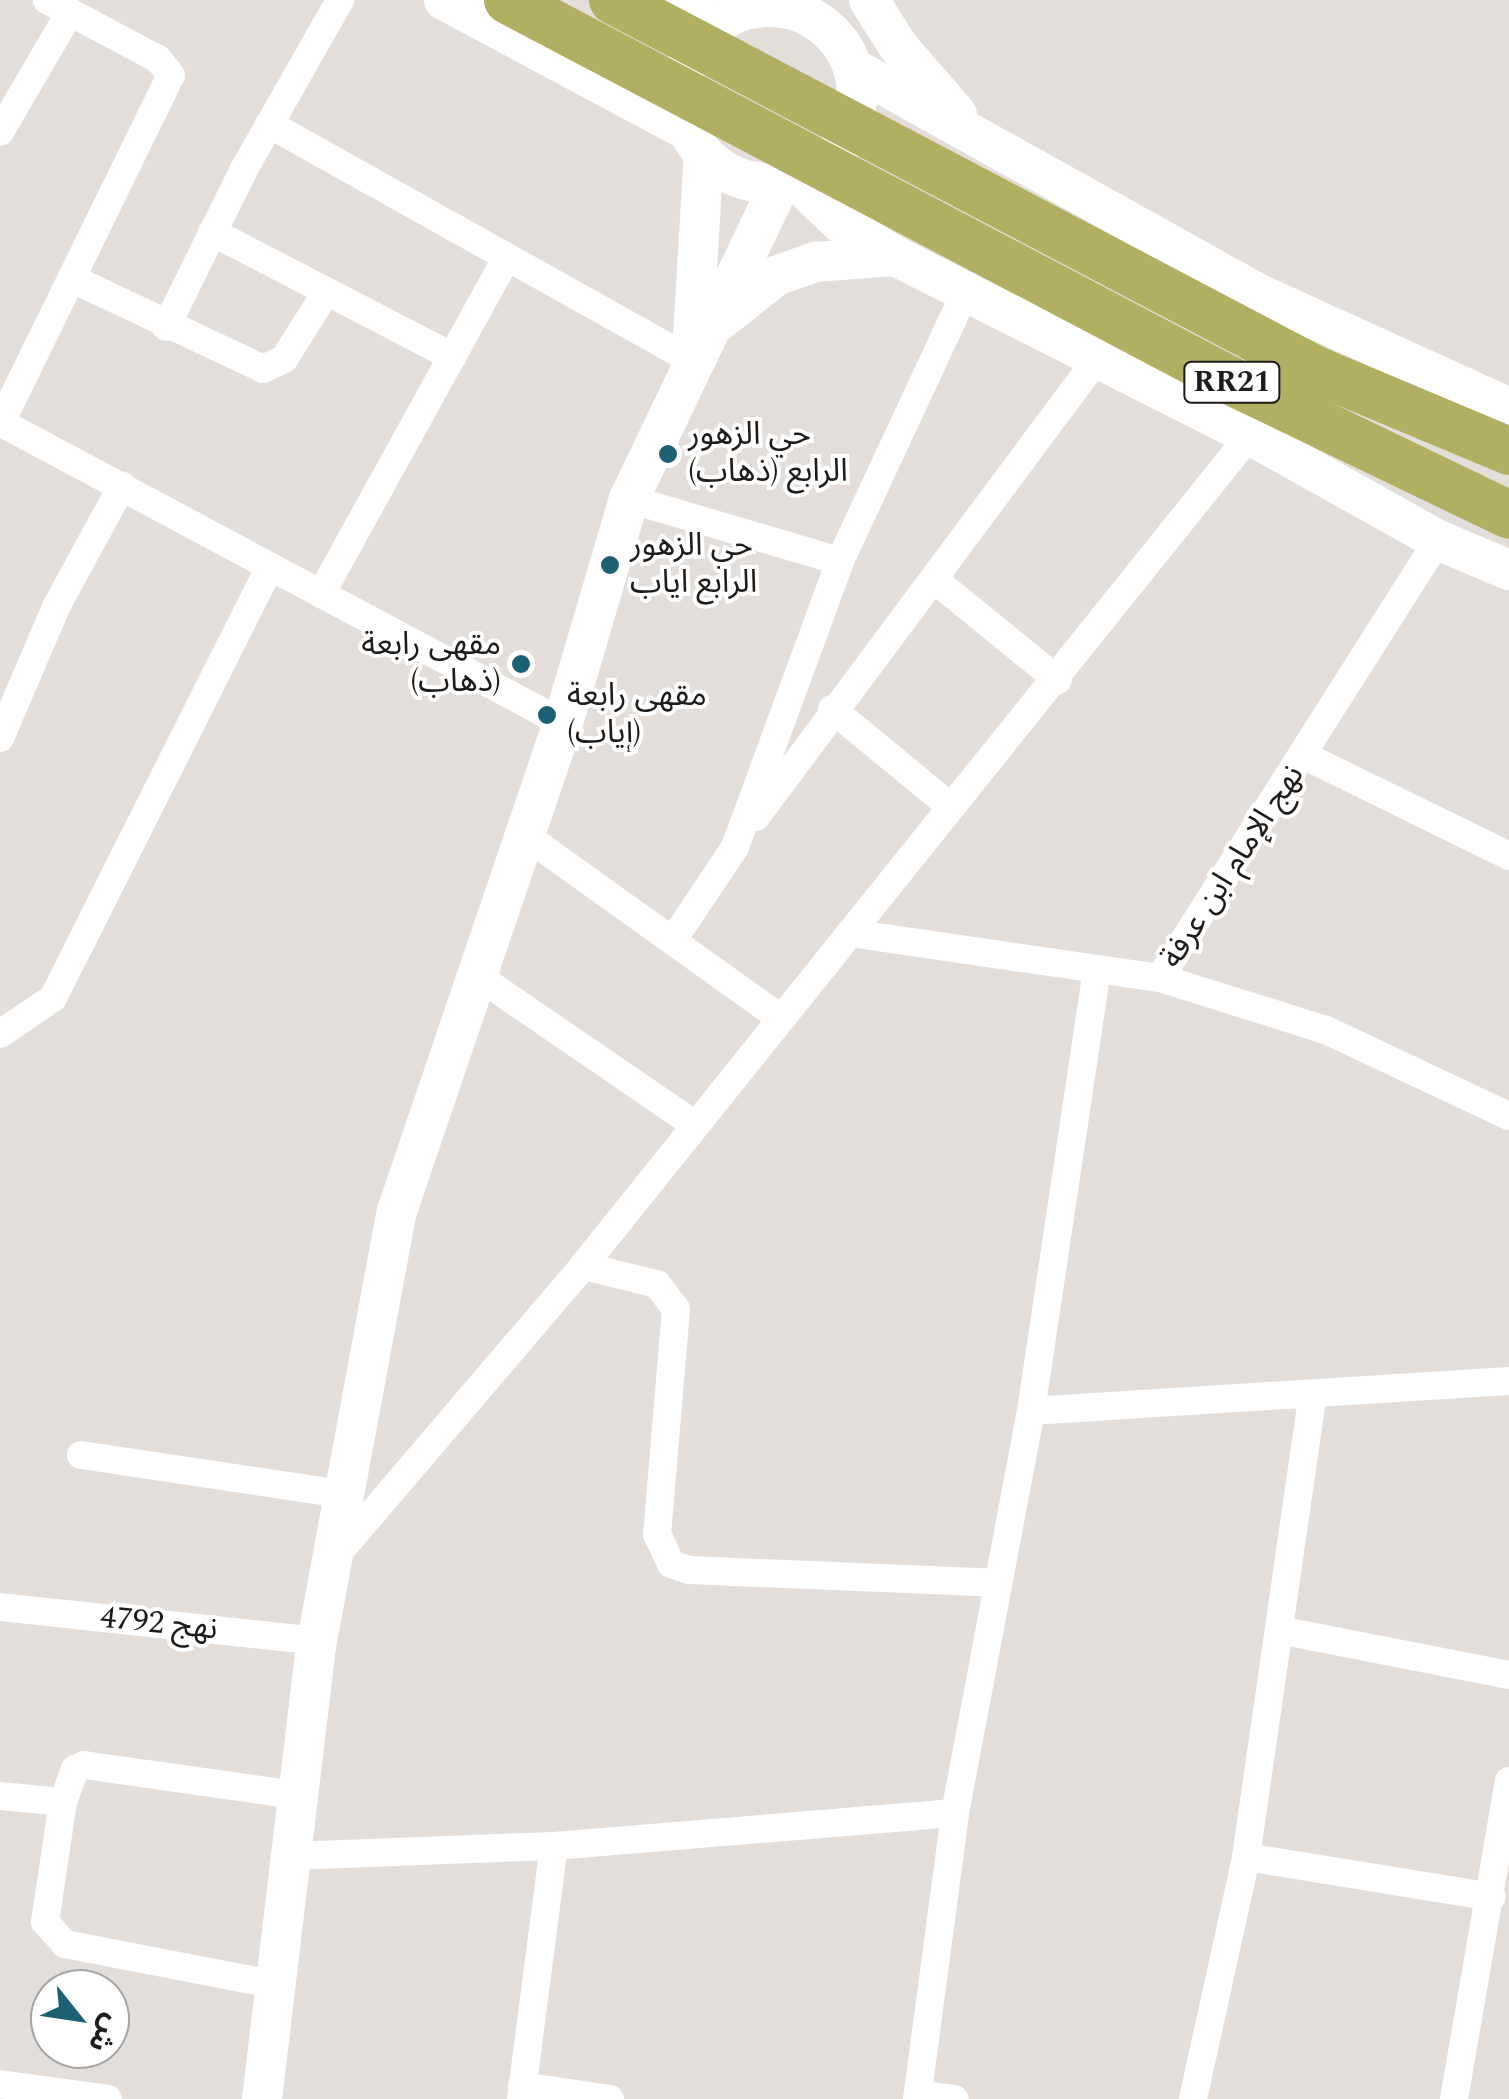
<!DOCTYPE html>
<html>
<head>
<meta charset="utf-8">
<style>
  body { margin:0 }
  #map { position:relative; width:1509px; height:2099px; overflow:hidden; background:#e3deda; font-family:Spectral,"Noto Sans Arabic",serif }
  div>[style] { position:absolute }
  .minor>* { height:28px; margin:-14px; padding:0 14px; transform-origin:14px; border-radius:14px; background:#fff }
  .secondary>* { height:40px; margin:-20px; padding:0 20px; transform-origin:20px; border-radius:20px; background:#fff }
  .secondary>.ring { margin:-20px; padding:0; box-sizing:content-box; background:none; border:40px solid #fff; border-radius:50% }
  .trunk>* { height:48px; margin:-24px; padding:0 24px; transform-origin:24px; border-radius:24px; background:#b2af62 }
  .dots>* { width:28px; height:28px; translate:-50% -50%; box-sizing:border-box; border:5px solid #fff; border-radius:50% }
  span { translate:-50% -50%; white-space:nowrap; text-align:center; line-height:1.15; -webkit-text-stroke:8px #fff; paint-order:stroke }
  .shield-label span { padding:2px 8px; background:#fff; border:2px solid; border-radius:8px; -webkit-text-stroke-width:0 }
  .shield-label { font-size:30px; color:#1d1c1a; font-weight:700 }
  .poi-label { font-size:32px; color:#1d1c1a }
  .left { translate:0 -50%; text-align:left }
  .right { translate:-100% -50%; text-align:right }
  .street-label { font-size:32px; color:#1d1c1a }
  .north { position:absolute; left:30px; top:1969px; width:100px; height:100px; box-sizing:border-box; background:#fff; border:2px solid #a5a4a3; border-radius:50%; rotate:120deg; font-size:28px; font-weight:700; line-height:40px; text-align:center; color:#1d1c1a }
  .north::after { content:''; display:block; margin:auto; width:35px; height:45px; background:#1d6073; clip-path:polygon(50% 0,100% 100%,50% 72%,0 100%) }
</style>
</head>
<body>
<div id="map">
  <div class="minor">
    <div style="left:269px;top:124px;width:484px;rotate:29.2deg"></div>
    <div style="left:0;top:132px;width:139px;rotate:-59.7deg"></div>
    <div style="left:212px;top:232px;width:271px;rotate:27.4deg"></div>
    <div style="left:75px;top:280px;width:208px;rotate:25.3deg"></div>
    <div style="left:263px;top:369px;width:23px;rotate:-25deg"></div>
    <div style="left:284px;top:359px;width:80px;rotate:-57.7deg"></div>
    <div style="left:166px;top:327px;width:174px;rotate:-63.7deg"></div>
    <div style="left:243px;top:171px;width:197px;rotate:-60.4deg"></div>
    <div style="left:0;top:422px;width:638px;rotate:28.13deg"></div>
    <div style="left:1px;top:422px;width:386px;rotate:-63.9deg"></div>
    <div style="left:171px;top:75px;width:21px;rotate:-129deg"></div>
    <div style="left:158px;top:59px;width:126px;rotate:-152deg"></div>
    <div style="left:629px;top:499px;width:220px;rotate:16.4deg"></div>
    <div style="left:1438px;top:540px;width:519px;rotate:122.4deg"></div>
    <div style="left:1160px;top:978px;width:174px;rotate:17.4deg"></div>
    <div style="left:1326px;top:1030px;width:202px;rotate:25.2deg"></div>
    <div style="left:936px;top:581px;width:157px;rotate:39.1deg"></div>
    <div style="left:321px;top:594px;width:383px;rotate:-61.1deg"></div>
    <div style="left:832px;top:709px;width:154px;rotate:39.5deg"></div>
    <div style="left:0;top:738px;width:145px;rotate:-66.8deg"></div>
    <div style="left:57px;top:605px;width:136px;rotate:-61.4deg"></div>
    <div style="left:1305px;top:756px;width:227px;rotate:26.1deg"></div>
    <div style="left:756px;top:817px;width:571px;rotate:-53.33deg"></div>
    <div style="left:526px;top:836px;width:311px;rotate:35.6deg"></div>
    <div style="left:850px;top:933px;width:313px;rotate:8.3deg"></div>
    <div style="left:675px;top:937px;width:108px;rotate:-56.3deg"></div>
    <div style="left:735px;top:847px;width:305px;rotate:-69.8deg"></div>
    <div style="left:840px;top:561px;width:296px;rotate:-65deg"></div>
    <div style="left:479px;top:977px;width:260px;rotate:34.4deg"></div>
    <div style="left:0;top:1034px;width:64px;rotate:-34.2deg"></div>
    <div style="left:53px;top:998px;width:480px;rotate:-63.3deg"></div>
    <div style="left:583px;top:1266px;width:76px;rotate:13.7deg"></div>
    <div style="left:657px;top:1284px;width:31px;rotate:53deg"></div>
    <div style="left:676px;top:1309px;width:226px;rotate:94.8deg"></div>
    <div style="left:657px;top:1534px;width:33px;rotate:65deg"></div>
    <div style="left:671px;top:1564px;width:19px;rotate:18deg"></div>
    <div style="left:689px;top:1570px;width:307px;rotate:2.4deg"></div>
    <div style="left:1031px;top:1411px;width:479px;rotate:-3.6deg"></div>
    <div style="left:81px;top:1455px;width:264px;rotate:8.5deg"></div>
    <div style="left:334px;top:1558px;width:384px;rotate:-49.5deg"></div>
    <div style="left:583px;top:1266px;width:1066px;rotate:-51.25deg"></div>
    <div style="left:0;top:1607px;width:319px;rotate:6.1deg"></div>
    <div style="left:1279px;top:1630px;width:234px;rotate:11.1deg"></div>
    <div style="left:0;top:1796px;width:63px;rotate:5.4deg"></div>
    <div style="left:291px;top:1856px;width:263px;rotate:-2.2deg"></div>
    <div style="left:554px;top:1846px;width:402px;rotate:-4.7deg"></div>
    <div style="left:1246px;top:1857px;width:249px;rotate:9.2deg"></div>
    <div style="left:272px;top:1984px;width:211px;rotate:-169.1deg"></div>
    <div style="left:65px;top:1944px;width:30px;rotate:-132deg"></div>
    <div style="left:45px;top:1922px;width:121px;rotate:-81.5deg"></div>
    <div style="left:63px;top:1802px;width:35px;rotate:-70deg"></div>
    <div style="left:75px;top:1769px;width:10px;rotate:-24deg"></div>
    <div style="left:84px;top:1765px;width:212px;rotate:8.1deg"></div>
    <div style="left:0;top:2084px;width:109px;rotate:7.9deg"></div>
    <div style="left:522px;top:2086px;width:89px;rotate:8.4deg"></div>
    <div style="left:918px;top:2094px;width:37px;rotate:8deg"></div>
    <div style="left:521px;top:2099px;width:255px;rotate:-82.6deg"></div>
    <div style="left:917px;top:2099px;width:289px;rotate:-82.4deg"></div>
    <div style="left:955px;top:1813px;width:409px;rotate:-79.3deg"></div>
    <div style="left:1031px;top:1411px;width:447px;rotate:-81.5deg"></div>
    <div style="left:1193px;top:2099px;width:248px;rotate:-77.6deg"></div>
    <div style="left:1246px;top:1857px;width:463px;rotate:-81.8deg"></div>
    <div style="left:1454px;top:2099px;width:323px;rotate:-80.2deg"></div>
  </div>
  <div class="secondary">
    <div style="left:444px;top:0;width:279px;rotate:28.2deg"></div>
    <div style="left:680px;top:0;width:44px;rotate:34.8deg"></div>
    <div style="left:869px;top:0;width:54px;rotate:57.8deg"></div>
    <div style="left:898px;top:46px;width:90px;rotate:49.1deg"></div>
    <div class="ring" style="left:681px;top:7px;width:136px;height:136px"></div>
    <div style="left:853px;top:68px;width:462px;rotate:29.1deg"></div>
    <div style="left:1257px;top:293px;width:277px;rotate:24.5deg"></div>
    <div style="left:795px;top:180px;width:63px;rotate:43.1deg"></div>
    <div style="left:841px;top:223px;width:63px;rotate:31.4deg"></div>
    <div style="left:895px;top:256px;width:398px;rotate:26.8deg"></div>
    <div style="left:1250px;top:435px;width:215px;rotate:29.2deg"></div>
    <div style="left:1438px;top:540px;width:77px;rotate:22.9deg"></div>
    <div style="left:719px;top:321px;width:73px;rotate:-38.3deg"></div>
    <div style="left:776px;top:276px;width:41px;rotate:-19.7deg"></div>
    <div style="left:815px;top:262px;width:80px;rotate:-4.3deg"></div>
    <div style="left:693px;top:337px;width:183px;rotate:-86.6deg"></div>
    <div style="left:262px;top:2099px;width:461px;rotate:-83.2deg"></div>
    <div style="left:317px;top:1641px;width:437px;rotate:-79.5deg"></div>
    <div style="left:397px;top:1211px;width:515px;rotate:-71.21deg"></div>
    <div style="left:563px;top:723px;width:234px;rotate:-73.6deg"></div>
    <div style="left:629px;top:499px;width:352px;rotate:-64.4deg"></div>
  </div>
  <div class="trunk">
    <div style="left:508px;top:0;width:813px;rotate:27.79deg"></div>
    <div style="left:1227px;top:379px;width:313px;rotate:25.7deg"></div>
    <div style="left:613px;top:0;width:797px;rotate:27.76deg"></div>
    <div style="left:1318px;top:371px;width:207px;rotate:22.7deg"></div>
  </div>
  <div class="dots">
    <div style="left:668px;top:454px;background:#1d6073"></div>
    <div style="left:610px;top:565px;background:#1d6073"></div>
    <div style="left:521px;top:664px;background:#1d6073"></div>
    <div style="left:547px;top:715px;background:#1d6073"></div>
  </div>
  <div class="shield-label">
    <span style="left:1232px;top:382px">RR21</span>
  </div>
  <div class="poi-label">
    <span class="left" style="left:688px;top:454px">حي الزهور<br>الرابع (ذهاب)</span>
    <span class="left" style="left:630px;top:565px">حي الزهور<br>الرابع اياب</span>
    <span class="right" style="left:501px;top:664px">مقهى رابعة<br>(ذهاب)</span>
    <span class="left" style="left:567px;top:715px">مقهى رابعة<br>(إياب)</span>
  </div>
  <div class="street-label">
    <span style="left:1233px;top:867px;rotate:-57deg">نهج الإمام ابن عرفة</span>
    <span style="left:159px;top:1624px;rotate:6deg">نهج 4792</span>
  </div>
  <div class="north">ش</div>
</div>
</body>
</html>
